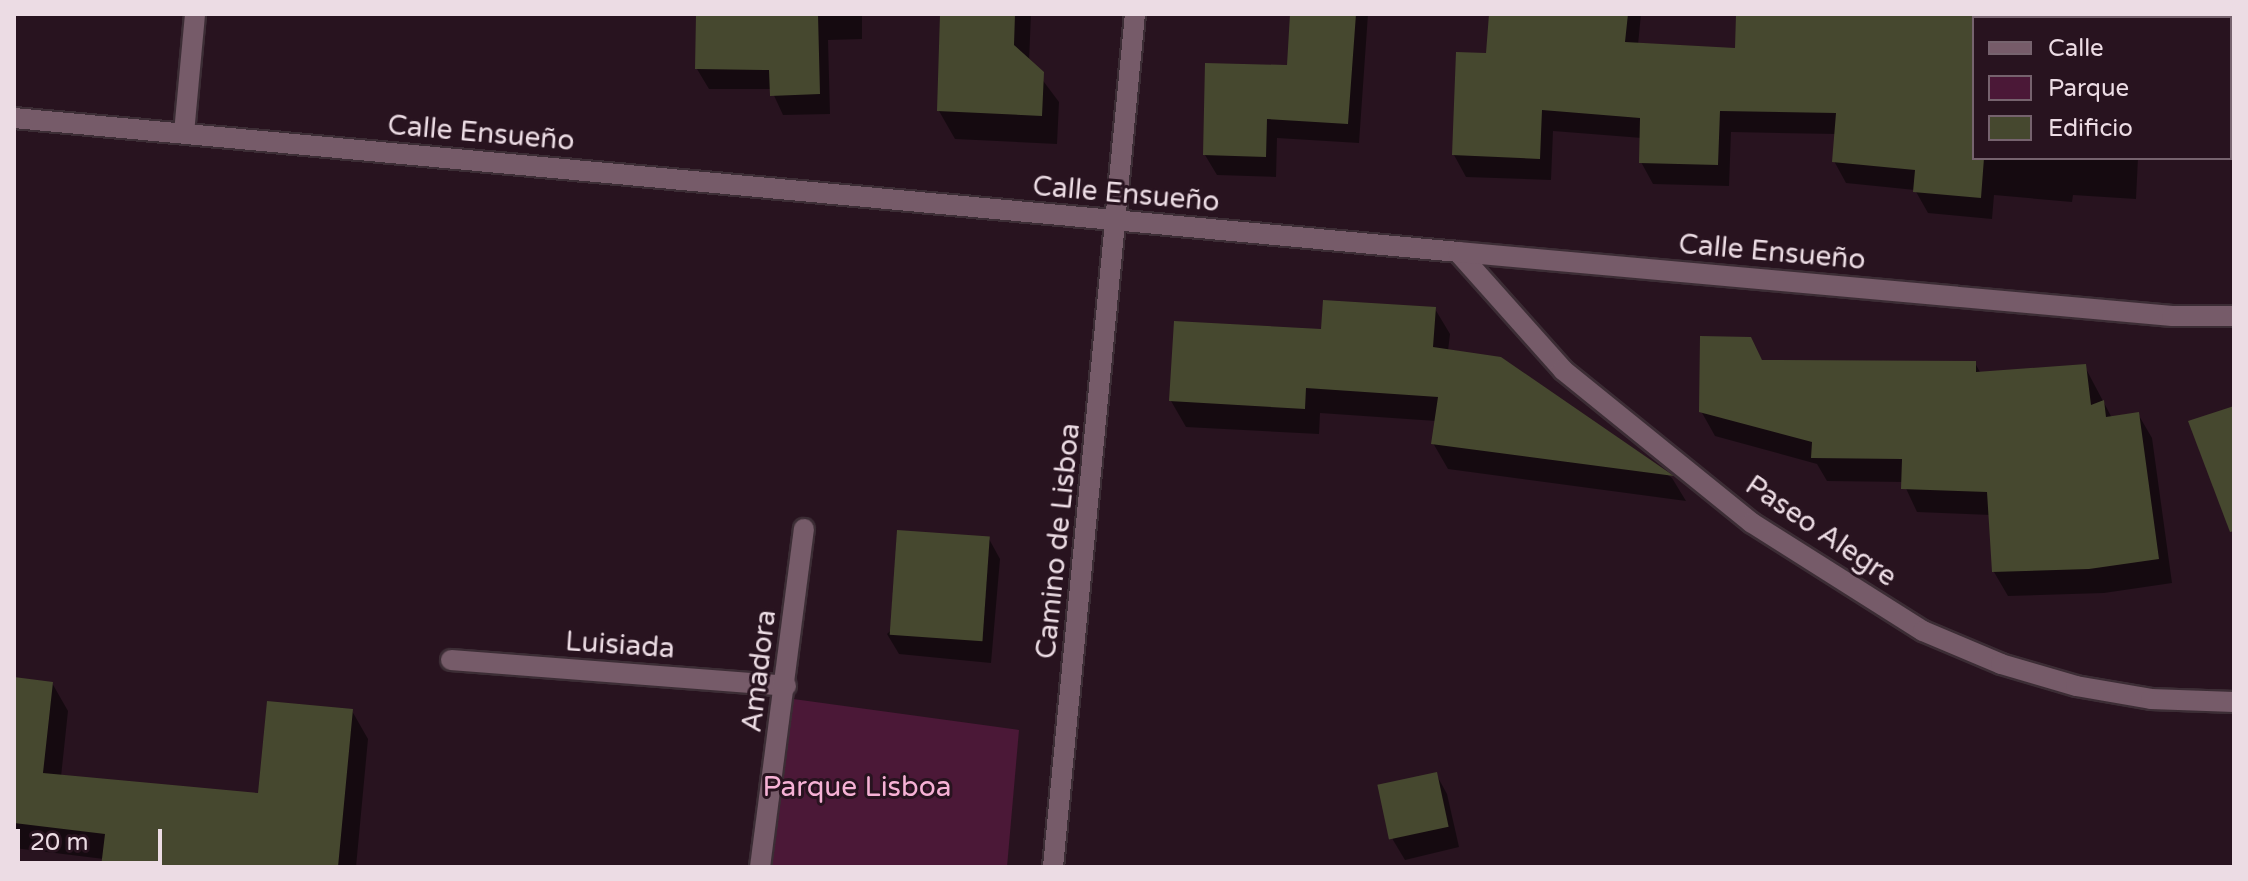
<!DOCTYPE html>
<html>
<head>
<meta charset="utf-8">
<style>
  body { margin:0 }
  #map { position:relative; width:2248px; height:881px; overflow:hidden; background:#28131f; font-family:"Varela Round",sans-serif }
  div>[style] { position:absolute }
  .green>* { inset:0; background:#4b1837 }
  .shadow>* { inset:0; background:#0007 }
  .building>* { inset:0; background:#46482f; transform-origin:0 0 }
  .roads { filter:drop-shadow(2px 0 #3c2d35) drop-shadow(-2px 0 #3c2d35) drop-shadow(0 2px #3c2d35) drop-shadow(0 -2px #3c2d35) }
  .minor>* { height:20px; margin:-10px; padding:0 10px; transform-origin:10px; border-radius:10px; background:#765b69 }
  .tertiary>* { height:20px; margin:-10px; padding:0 10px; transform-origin:10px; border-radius:10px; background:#765b69 }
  span { translate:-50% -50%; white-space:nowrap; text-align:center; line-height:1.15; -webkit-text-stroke:6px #28131f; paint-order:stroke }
  .street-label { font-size:28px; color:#ecdce4 }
  .park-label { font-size:28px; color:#f6b1d5 }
  .frame { position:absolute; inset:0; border:16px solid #ecdce4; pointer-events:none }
  .legend { position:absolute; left:1972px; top:16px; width:260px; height:144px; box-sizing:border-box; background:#28131f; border:2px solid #76636e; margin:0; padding:10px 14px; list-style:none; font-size:24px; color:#ecdce4 }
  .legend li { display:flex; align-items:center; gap:16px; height:40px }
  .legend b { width:40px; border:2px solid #76636e }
  .scale { position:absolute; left:16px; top:829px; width:146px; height:36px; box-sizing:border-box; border:4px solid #ecdce4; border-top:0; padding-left:10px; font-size:24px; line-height:28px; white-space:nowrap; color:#ecdce4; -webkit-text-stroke:6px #28131f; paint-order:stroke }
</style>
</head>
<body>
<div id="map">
  <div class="green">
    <div style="clip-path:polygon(786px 698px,1019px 730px,1007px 867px,767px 867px)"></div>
  </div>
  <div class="shadow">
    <div style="clip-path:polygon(698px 14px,862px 14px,862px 39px,828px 40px,830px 114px,783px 115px,771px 89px,709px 89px,697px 69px)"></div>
    <div style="clip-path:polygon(942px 14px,1031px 14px,1029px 62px,1059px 102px,1057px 144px,955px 139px,939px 111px)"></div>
    <div style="clip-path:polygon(1292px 14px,1368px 14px,1359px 143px,1277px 138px,1276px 177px,1217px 175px,1205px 155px,1288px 68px)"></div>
    <div style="clip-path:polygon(1491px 14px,1641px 14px,1638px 45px,1737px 50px,1738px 14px,2189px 14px,1974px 18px,1974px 158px,2138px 158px,2136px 199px,2073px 195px,2072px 202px,1994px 195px,1992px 219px,1928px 213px,1915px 190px,1846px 183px,1834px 161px,1836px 134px,1731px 132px,1729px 186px,1653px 184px,1641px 162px,1642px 138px,1553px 131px,1551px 180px,1466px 177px,1454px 155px,1488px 55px)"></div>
    <div style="clip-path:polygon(1435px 309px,1450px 334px,1448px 351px,1500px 358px,1672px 478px,1686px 501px,1448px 469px,1433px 443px,1436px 421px,1320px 413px,1319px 434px,1186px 427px,1171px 401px,1323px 331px)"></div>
    <div style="clip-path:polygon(1750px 339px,1763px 362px,1975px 363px,1981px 374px,2085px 367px,2112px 418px,2138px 414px,2152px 438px,2172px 583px,2104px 593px,2008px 596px,1994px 572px,1991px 515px,1917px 512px,1903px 482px,1827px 481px,1817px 464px,1715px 436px,1701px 411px)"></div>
    <div style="clip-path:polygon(989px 539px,1000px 559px,991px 663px,899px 654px,887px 634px)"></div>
    <div style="clip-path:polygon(14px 679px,52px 683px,68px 711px,61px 777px,260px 796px,352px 711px,368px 739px,356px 867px,103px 867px,104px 859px,14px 848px)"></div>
    <div style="clip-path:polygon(1436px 774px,1447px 794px,1459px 847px,1405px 860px,1393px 840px,1380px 787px)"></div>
  </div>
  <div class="building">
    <div style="clip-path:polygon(696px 14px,818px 14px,820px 94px,770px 96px,769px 70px,695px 69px)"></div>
    <div style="clip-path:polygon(940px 14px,1015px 14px,1014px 45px,1044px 72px,1042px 116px,937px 111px)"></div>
    <div style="clip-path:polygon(1290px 14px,1356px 14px,1348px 124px,1267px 119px,1266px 157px,1203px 155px,1205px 63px,1287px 65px)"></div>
    <div style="clip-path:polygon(1489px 14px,1628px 14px,1625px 42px,1735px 48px,1736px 14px,1974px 14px,1974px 158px,1984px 158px,1981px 198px,1913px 192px,1915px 170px,1832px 162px,1836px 113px,1720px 111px,1718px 165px,1639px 163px,1640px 118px,1542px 110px,1540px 159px,1452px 155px,1456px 52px,1486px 53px)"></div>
    <div style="clip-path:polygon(1323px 300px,1436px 307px,1433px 347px,1501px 357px,1674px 476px,1431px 444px,1438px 397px,1306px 388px,1305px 409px,1169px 401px,1174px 321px,1321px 329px)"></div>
    <div style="clip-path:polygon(1700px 336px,1751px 337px,1762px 360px,1976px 361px,1976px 372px,2086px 364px,2091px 405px,2104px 400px,2106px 417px,2139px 412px,2159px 559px,2089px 569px,1992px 572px,1987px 492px,1901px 489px,1902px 459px,1811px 458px,1812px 442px,1699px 412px)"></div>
    <div style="clip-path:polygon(2234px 406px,2234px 531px,2230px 532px,2188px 421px)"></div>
    <div style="left:897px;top:530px;width:93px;height:105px;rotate:4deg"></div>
    <div style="clip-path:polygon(14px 677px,53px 682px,43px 773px,258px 793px,267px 701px,353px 709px,338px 867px,101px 867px,105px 834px,14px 823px)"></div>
    <div style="left:1437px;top:772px;width:56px;height:61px;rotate:78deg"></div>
  </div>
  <div class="roads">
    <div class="minor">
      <div style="left:184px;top:133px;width:120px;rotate:-84.7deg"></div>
      <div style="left:1458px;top:252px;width:158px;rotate:48.3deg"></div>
      <div style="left:1563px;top:370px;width:243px;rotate:39deg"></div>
      <div style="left:1752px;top:523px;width:202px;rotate:32.3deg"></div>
      <div style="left:1923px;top:631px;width:85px;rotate:22.9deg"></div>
      <div style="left:2001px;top:664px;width:78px;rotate:16.3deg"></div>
      <div style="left:2076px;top:686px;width:76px;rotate:9.8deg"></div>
      <div style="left:2151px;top:699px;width:83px;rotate:2.1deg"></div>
      <div style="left:451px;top:660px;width:336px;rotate:4.4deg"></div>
      <div style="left:760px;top:867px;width:341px;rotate:-82.6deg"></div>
      <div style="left:1053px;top:867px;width:857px;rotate:-84.51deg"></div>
    </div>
    <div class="tertiary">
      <div style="left:14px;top:118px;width:1450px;rotate:5.3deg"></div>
      <div style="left:1458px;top:252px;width:717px;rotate:5.12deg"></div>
      <div style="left:2172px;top:316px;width:62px"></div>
    </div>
  </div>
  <div class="street-label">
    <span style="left:481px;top:133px;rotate:5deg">Calle Ensueño</span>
    <span style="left:1126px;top:194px;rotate:5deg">Calle Ensueño</span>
    <span style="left:1772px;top:252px;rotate:5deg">Calle Ensueño</span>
    <span style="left:1821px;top:531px;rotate:34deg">Paseo Alegre</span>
    <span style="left:1058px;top:541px;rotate:-84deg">Camino de Lisboa</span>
    <span style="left:620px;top:645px;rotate:4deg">Luisiada</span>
    <span style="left:759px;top:671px;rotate:-83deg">Amadora</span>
  </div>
  <div class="park-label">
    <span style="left:857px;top:787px">Parque Lisboa</span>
  </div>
  <div class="frame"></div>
  <ul class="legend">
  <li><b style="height:10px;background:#765b69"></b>Calle</li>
  <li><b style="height:22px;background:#4b1837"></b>Parque</li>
  <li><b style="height:22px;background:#46482f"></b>Edificio</li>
  </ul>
  <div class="scale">20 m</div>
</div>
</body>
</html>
